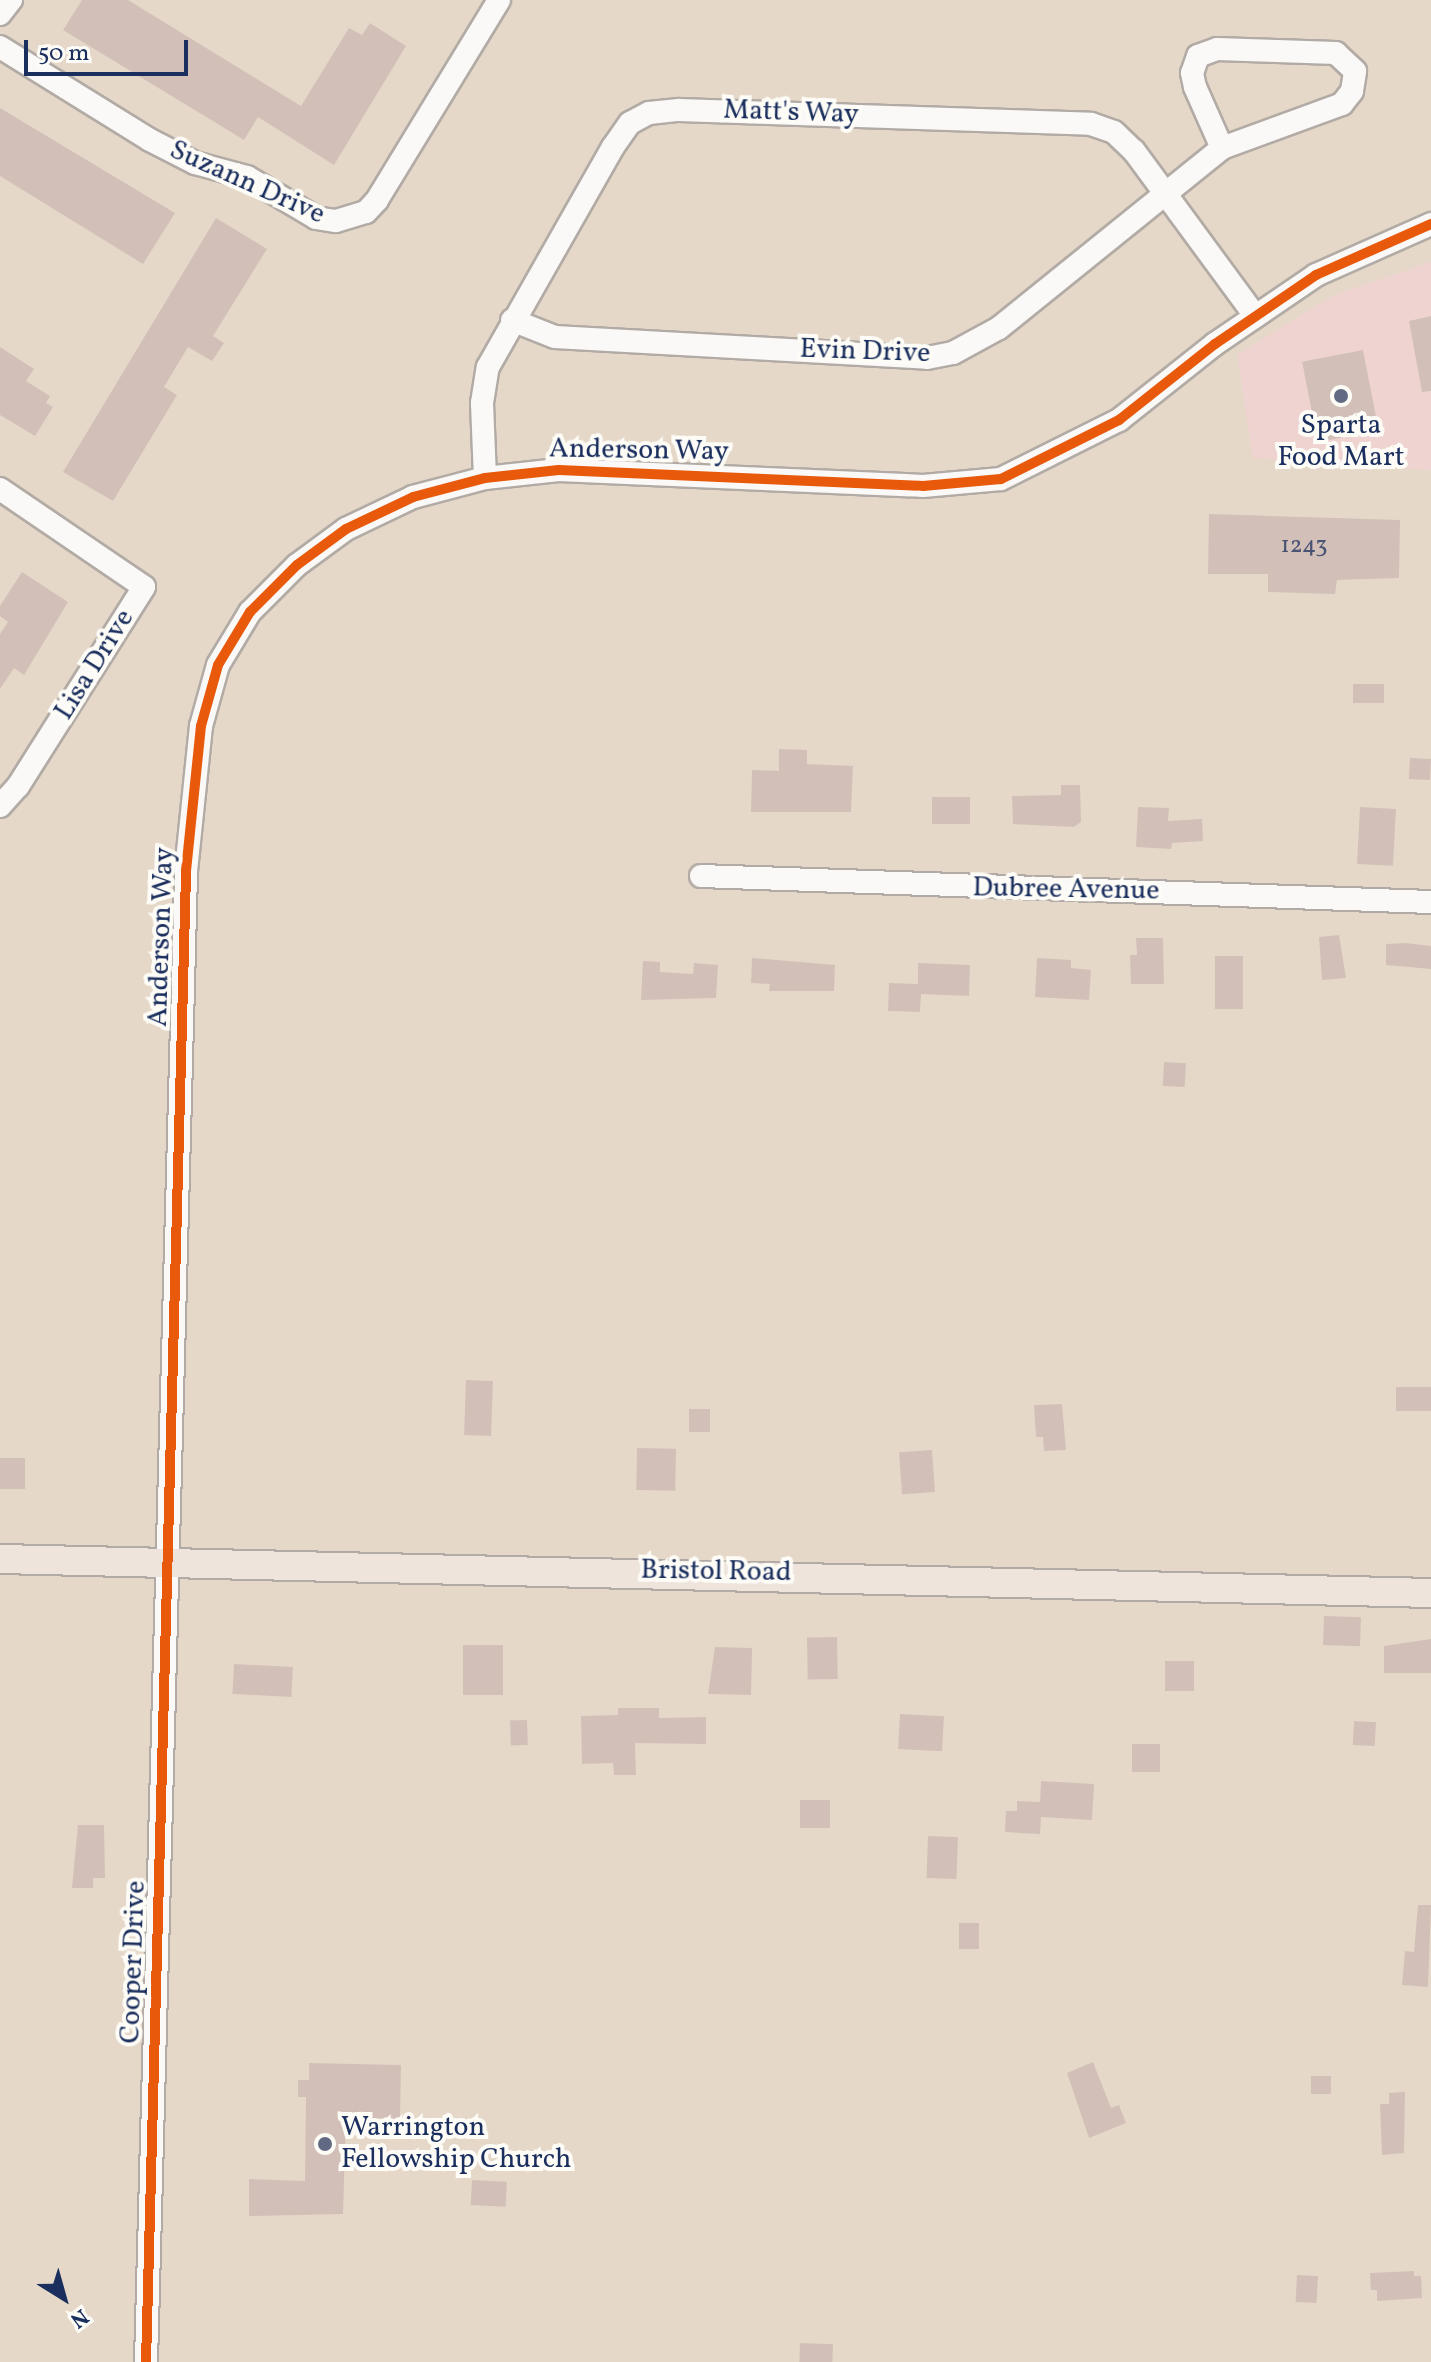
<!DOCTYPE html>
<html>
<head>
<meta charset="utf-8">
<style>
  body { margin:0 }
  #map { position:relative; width:1431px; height:2362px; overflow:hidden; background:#e6d8c8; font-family:Vollkorn,serif }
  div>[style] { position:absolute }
  .built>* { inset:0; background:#efd3d1 }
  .building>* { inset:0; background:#d2c0b8; transform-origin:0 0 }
  .roads { filter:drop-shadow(2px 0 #b2aba5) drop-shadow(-2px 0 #b2aba5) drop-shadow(0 2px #b2aba5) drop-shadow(0 -2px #b2aba5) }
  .minor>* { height:22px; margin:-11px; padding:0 11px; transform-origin:11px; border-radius:11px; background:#fbf9f7 }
  .major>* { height:28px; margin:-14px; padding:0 14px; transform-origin:14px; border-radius:14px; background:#eee4dc }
  .cycleway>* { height:10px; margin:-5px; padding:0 5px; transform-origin:5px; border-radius:5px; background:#e8590c }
  .dots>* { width:22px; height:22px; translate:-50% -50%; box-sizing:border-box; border:4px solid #fdfcf7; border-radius:50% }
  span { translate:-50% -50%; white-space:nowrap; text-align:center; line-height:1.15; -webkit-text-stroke:8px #fdfcf7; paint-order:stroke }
  .number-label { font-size:24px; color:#495374 }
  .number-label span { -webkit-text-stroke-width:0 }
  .street-label { font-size:28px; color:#1b2f5e }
  .poi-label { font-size:28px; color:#1b2f5e }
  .left { translate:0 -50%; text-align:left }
  .north { position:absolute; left:24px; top:2258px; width:80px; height:80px; -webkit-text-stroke:6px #fdfcf7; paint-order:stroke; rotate:143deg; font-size:22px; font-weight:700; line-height:32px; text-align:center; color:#1b2f5e }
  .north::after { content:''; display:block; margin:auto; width:28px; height:36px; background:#1b2f5e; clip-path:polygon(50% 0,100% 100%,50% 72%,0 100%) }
  .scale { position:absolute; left:24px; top:40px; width:164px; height:36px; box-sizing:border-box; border:4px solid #1b2f5e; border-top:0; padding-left:10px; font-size:24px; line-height:28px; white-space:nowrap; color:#1b2f5e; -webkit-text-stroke:6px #fdfcf7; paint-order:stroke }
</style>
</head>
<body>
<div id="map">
  <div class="built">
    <div style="clip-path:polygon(1431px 262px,1431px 470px,1253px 458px,1237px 355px,1334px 295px)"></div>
  </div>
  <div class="building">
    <div style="clip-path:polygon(82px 0,128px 0,301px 106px,349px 28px,362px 35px,370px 23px,406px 46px,334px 165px,258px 117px,244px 140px,63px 30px)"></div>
    <div style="clip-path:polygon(0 108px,175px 213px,143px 264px,0 176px)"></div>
    <div style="clip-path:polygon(216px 218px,267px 249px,213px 336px,224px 343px,212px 361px,188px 347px,164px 387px,177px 395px,113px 501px,63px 472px)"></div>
    <div style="clip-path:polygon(1431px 316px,1431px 391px,1422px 392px,1409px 321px)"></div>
    <div style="clip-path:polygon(0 347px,34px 369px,26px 381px,50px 396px,46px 403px,53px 407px,35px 436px,0 415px)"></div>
    <div style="left:1363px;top:350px;width:82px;height:62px;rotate:79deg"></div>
    <div style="clip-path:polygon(1209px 514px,1400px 520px,1399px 578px,1337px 580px,1335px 594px,1268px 592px,1268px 574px,1208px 574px)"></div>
    <div style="clip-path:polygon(22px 572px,68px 602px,24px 675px,14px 668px,0 689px,0 634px,8px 622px,0 616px,0 606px)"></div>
    <div style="left:1353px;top:684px;width:31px;height:19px"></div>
    <div style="clip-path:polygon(779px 749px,807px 750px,807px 764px,853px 766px,851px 812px,751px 812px,752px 770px,779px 771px)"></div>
    <div style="left:1410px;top:758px;width:21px;height:21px;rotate:3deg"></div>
    <div style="clip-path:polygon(1061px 785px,1080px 785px,1081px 822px,1074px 827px,1013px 824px,1012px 796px,1061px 795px)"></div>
    <div style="left:932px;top:797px;width:38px;height:27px"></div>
    <div style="clip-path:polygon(1138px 807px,1169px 808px,1168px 821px,1202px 819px,1203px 841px,1172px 843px,1171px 849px,1136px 847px)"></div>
    <div style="left:1360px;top:807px;width:36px;height:57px;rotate:3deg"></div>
    <div style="clip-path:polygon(1339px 935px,1346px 978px,1322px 980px,1319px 937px)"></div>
    <div style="clip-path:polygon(1136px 938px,1163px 938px,1164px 984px,1131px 984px,1130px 955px,1137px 955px)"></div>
    <div style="clip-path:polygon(1406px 943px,1431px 946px,1431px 969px,1386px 965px,1386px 944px)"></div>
    <div style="left:1215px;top:956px;width:28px;height:53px"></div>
    <div style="clip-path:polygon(752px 958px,835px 965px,834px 991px,769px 991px,770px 984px,751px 983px)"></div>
    <div style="clip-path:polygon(1037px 958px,1071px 960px,1071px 968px,1091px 970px,1089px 1000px,1035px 997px)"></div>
    <div style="clip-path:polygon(643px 961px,660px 962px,660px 972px,693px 974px,694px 963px,718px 965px,716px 998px,641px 1000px)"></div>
    <div style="clip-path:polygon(918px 963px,970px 965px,969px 996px,921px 994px,920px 1012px,888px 1011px,889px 983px,918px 984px)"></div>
    <div style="left:1164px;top:1062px;width:22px;height:24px;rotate:3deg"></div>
    <div style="left:466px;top:1380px;width:27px;height:55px;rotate:2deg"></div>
    <div style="left:1396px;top:1387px;width:35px;height:24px"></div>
    <div style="clip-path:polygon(1062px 1404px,1066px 1450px,1044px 1451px,1043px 1437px,1036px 1437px,1034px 1405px)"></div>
    <div style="left:710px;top:1409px;width:23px;height:21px;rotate:90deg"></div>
    <div style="left:637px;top:1448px;width:39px;height:42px;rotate:1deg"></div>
    <div style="left:932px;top:1450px;width:42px;height:33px;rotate:86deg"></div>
    <div style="left:0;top:1458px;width:25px;height:31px"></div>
    <div style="left:1324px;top:1616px;width:37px;height:29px;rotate:2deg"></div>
    <div style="left:837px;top:1637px;width:42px;height:30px;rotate:89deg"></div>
    <div style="clip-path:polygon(1431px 1639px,1431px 1673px,1384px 1673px,1384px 1646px)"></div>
    <div style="left:463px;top:1645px;width:40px;height:50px"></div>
    <div style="clip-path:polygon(715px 1647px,752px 1648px,751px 1695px,708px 1694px)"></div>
    <div style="left:1165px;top:1661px;width:29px;height:30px"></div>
    <div style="left:234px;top:1664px;width:59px;height:30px;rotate:3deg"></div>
    <div style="clip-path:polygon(618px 1708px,659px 1708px,659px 1718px,706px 1717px,706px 1744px,635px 1743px,636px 1775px,614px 1775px,613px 1763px,582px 1764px,581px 1716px,618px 1715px)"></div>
    <div style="left:900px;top:1714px;width:44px;height:35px;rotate:3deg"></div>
    <div style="left:527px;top:1720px;width:25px;height:17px;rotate:88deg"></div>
    <div style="left:1354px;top:1721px;width:22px;height:24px;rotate:3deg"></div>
    <div style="left:1132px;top:1744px;width:28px;height:28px"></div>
    <div style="clip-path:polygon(1041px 1781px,1094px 1784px,1092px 1820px,1041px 1817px,1040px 1834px,1005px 1832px,1006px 1811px,1017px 1811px,1017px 1801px,1040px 1802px)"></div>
    <div style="left:800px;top:1800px;width:30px;height:28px"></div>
    <div style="clip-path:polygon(78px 1825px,104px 1825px,105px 1878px,93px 1878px,93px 1888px,72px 1888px)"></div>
    <div style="left:928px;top:1836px;width:30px;height:42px;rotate:2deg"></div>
    <div style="clip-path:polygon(1418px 1905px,1431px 1905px,1428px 1987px,1402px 1985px,1405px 1951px,1414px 1952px)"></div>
    <div style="left:959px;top:1923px;width:20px;height:26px"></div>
    <div style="clip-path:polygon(1093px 2062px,1111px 2108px,1119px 2105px,1126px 2123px,1089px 2138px,1067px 2073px)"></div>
    <div style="clip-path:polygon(309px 2063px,401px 2065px,400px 2119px,346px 2117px,343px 2214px,249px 2216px,249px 2179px,305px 2181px,306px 2097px,298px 2097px,298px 2080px,309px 2080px)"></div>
    <div style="left:1311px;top:2076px;width:20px;height:18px"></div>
    <div style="clip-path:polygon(1405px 2092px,1404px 2153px,1382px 2155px,1380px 2104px,1389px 2104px,1389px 2093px)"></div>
    <div style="left:472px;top:2180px;width:35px;height:25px;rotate:3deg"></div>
    <div style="clip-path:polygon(1414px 2271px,1414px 2276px,1421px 2276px,1422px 2298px,1377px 2301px,1377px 2290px,1371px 2290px,1370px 2273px)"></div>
    <div style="left:1297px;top:2275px;width:21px;height:27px;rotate:3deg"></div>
    <div style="left:800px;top:2343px;width:33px;height:19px;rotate:2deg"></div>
  </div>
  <div class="roads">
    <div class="minor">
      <div style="left:0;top:14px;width:18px;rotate:-52deg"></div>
      <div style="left:0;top:47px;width:176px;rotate:31.8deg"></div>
      <div style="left:150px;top:140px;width:51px;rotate:27.1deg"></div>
      <div style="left:195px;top:163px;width:54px;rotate:15.1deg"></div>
      <div style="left:247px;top:177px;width:80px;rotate:30.7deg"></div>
      <div style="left:316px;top:218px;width:20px;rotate:9deg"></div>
      <div style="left:336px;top:221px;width:31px;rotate:-17deg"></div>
      <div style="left:366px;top:212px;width:16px;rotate:-47deg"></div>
      <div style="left:377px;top:200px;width:234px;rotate:-58.6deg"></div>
      <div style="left:512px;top:320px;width:46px;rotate:21.6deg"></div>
      <div style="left:555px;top:337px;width:373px;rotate:3.2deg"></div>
      <div style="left:927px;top:358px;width:26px;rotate:-11deg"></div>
      <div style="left:953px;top:353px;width:52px;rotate:-28.5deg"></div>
      <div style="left:999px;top:328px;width:287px;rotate:-38.9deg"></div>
      <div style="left:1222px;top:148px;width:128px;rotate:-20.1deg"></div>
      <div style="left:1342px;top:104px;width:16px;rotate:-52deg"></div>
      <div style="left:1352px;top:91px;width:20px;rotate:-81deg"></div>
      <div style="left:1355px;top:71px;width:26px;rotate:-137deg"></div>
      <div style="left:1336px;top:53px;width:119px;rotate:-178.1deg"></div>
      <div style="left:1217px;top:49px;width:20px;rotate:160deg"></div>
      <div style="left:1198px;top:56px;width:18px;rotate:109deg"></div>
      <div style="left:1192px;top:73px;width:14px;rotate:78deg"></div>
      <div style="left:1195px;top:87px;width:67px;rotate:66.1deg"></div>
      <div style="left:485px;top:478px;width:75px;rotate:-92.3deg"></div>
      <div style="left:482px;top:403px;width:36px;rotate:-81deg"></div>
      <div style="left:488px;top:367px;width:253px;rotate:-60.4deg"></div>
      <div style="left:613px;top:147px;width:29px;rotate:-55deg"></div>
      <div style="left:630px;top:123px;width:21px;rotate:-28deg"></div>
      <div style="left:649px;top:113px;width:30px;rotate:-6deg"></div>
      <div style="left:679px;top:110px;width:412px;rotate:1.9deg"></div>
      <div style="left:1091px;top:124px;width:24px;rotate:19deg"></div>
      <div style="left:1114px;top:132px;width:28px;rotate:44deg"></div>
      <div style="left:1134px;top:151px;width:205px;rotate:53.7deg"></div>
      <div style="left:0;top:489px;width:174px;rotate:34.2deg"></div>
      <div style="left:144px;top:587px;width:236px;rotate:122.3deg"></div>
      <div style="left:18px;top:786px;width:27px;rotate:132deg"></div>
      <div style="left:701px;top:876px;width:730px;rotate:2.04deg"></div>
      <div style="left:146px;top:2362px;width:1492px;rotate:-88.46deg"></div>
      <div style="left:186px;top:871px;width:146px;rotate:-84.1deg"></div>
      <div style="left:201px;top:726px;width:63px;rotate:-74.4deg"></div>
      <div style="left:218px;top:665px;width:62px;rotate:-58.9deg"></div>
      <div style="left:250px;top:612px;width:66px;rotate:-45deg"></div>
      <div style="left:297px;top:565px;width:61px;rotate:-36.3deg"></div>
      <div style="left:346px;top:529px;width:74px;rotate:-25.5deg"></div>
      <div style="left:413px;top:497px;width:74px;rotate:-14.8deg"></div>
      <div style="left:485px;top:478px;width:74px;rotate:-6.2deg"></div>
      <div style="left:559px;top:470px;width:364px;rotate:2.5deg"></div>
      <div style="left:923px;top:486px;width:78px;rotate:-5.1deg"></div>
      <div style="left:1001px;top:479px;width:132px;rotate:-26.6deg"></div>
      <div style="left:1119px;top:420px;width:122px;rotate:-38.4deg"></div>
      <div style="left:1215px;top:344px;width:122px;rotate:-34.3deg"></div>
      <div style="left:1316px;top:275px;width:126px;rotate:-23.9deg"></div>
    </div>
    <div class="major">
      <div style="left:0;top:1559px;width:1431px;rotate:1.36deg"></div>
    </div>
  </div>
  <div class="cycleway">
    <div style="left:146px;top:2362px;width:1492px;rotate:-88.46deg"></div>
    <div style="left:186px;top:871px;width:146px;rotate:-84.1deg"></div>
    <div style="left:201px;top:726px;width:63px;rotate:-74.4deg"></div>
    <div style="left:218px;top:665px;width:62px;rotate:-58.9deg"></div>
    <div style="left:250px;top:612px;width:66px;rotate:-45deg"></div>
    <div style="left:297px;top:565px;width:61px;rotate:-36.3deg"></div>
    <div style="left:346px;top:529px;width:74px;rotate:-25.5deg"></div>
    <div style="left:413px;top:497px;width:74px;rotate:-14.8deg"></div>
    <div style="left:485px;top:478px;width:74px;rotate:-6.2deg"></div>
    <div style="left:559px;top:470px;width:364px;rotate:2.5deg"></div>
    <div style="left:923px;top:486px;width:78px;rotate:-5.1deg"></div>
    <div style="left:1001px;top:479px;width:132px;rotate:-26.6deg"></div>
    <div style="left:1119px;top:420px;width:122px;rotate:-38.4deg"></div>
    <div style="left:1215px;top:344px;width:122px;rotate:-34.3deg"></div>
    <div style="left:1316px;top:275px;width:126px;rotate:-23.9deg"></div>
  </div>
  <div class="dots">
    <div style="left:1341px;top:396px;background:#626a83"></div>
    <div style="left:325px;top:2144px;background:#626a83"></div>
  </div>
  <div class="number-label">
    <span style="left:1304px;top:547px">1243</span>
  </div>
  <div class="street-label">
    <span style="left:791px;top:113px;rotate:2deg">Matt's Way</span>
    <span style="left:247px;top:183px;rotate:24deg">Suzann Drive</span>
    <span style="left:865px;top:352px;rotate:2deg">Evin Drive</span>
    <span style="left:639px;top:451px;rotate:1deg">Anderson Way</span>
    <span style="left:95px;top:665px;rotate:-58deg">Lisa Drive</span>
    <span style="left:1066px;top:890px;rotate:1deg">Dubree Avenue</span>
    <span style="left:162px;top:937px;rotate:-88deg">Anderson Way</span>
    <span style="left:716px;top:1572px;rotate:1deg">Bristol Road</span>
    <span style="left:134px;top:1962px;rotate:-88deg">Cooper Drive</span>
  </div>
  <div class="poi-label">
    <span style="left:1341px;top:442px">Sparta<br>Food Mart</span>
    <span class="left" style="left:341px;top:2144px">Warrington<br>Fellowship Church</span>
  </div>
  <div class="north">N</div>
  <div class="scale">50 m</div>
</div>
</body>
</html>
